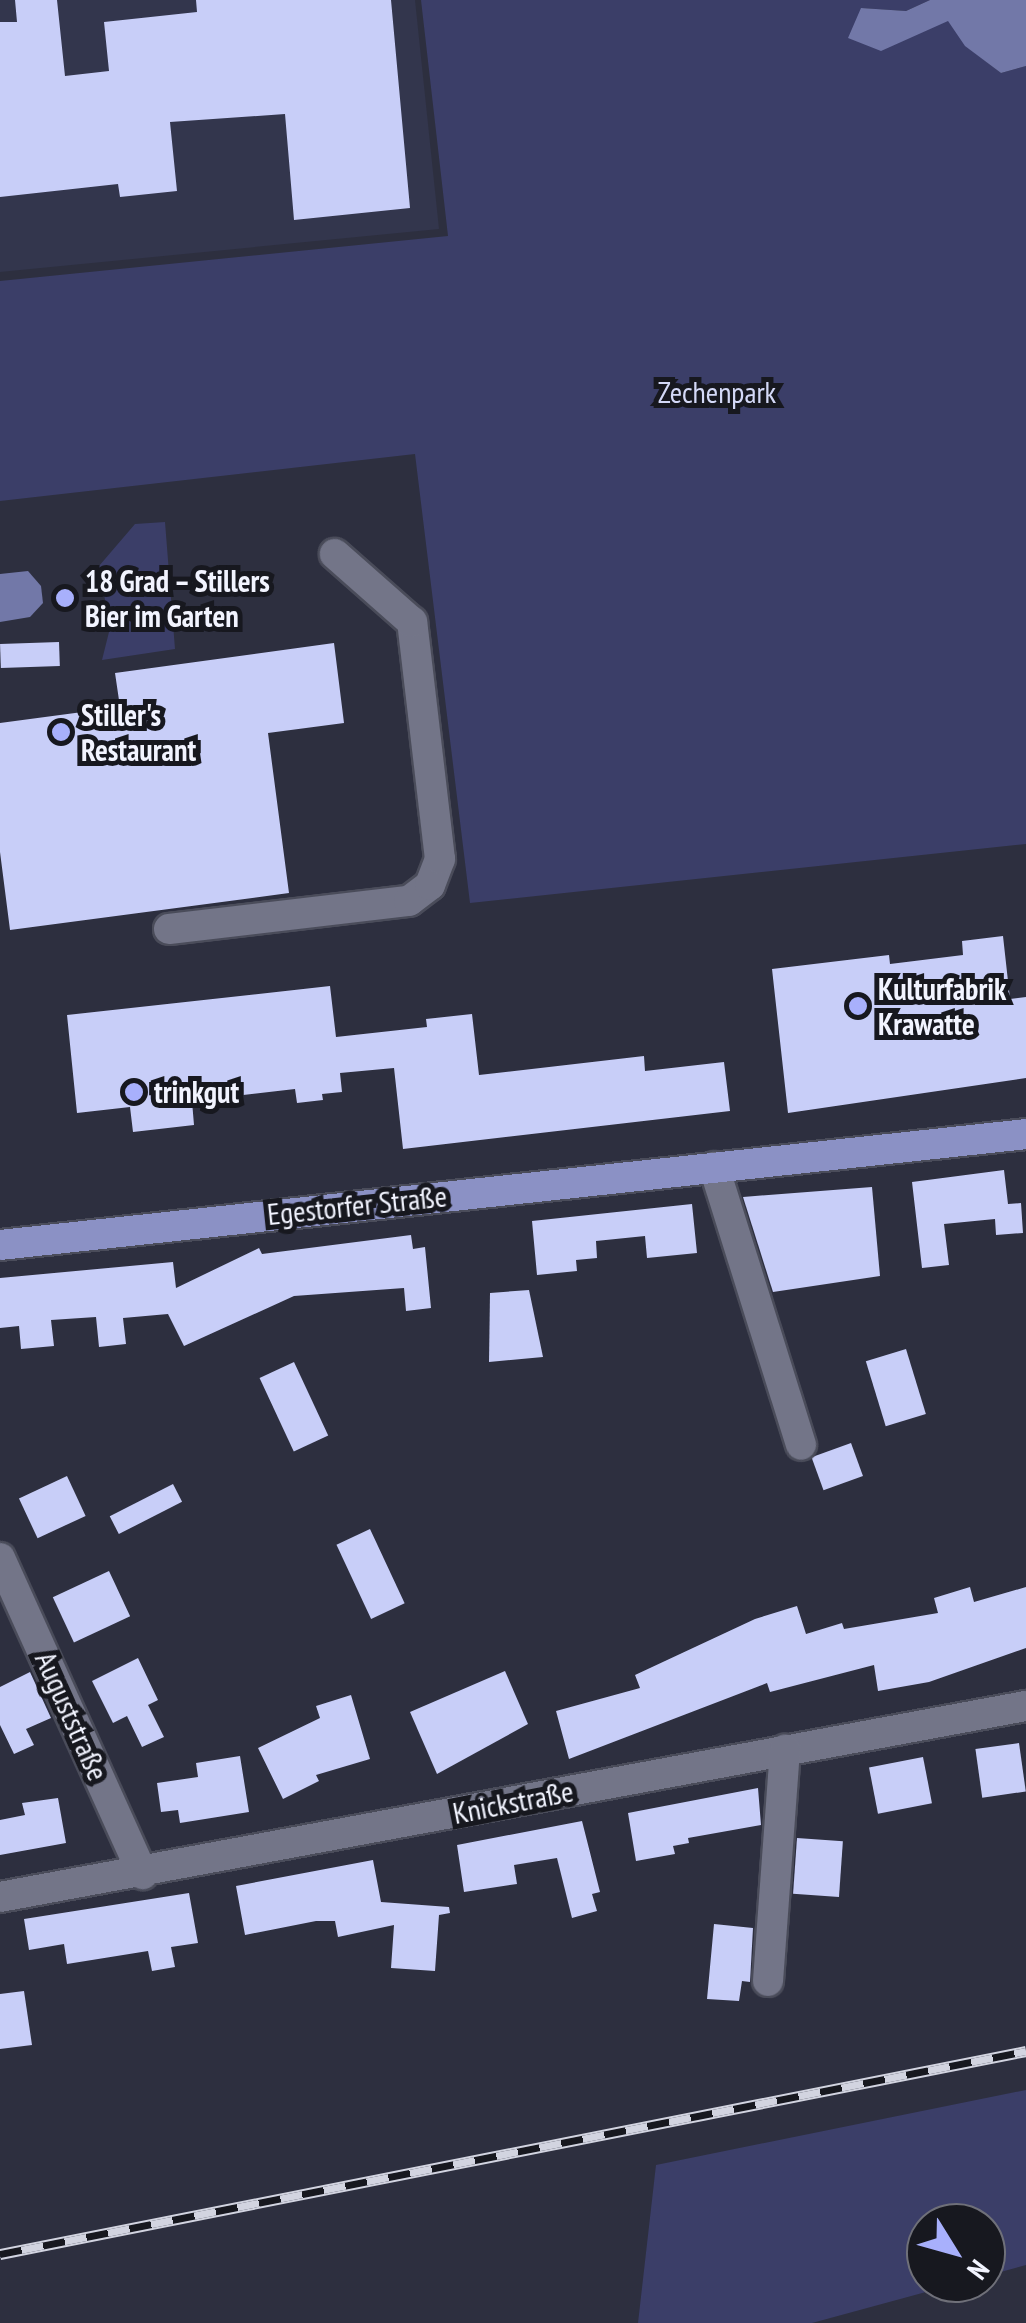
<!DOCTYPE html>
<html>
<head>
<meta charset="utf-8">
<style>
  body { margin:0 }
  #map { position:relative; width:1026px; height:2323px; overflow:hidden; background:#2d2f3f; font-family:"PT Sans Narrow",sans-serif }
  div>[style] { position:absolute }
  .built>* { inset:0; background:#33364d }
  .green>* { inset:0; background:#3b3e68 }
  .water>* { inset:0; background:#7278a8 }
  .building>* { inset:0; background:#c8cef8; transform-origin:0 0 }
  .roads { filter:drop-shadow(2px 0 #4a4c5a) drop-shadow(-2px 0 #4a4c5a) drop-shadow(0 2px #4a4c5a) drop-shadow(0 -2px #4a4c5a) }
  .minor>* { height:30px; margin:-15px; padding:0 15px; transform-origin:15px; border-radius:15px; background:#737588 }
  .major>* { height:30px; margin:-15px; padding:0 15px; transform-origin:15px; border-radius:15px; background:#8b91c5 }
  .rail>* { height:11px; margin-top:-5.5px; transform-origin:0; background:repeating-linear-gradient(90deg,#17181f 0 22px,#d2d4e0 0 44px); box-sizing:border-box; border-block:2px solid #d2d4e0 }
  .dots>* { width:28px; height:28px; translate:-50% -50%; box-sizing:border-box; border:5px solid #17181f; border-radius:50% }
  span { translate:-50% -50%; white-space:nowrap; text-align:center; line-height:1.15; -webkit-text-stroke:10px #17181f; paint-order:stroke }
  .park-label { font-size:30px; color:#d4d9f7 }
  .poi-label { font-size:30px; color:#f2f4ff; font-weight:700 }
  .left { translate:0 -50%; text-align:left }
  .street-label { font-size:30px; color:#f2f4ff }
  .north { position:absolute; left:906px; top:2203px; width:100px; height:100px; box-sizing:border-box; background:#17181f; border:2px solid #6f7079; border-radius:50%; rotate:127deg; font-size:28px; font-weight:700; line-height:40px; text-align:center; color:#f2f4ff }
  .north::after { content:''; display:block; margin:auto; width:35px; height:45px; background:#a8b0fc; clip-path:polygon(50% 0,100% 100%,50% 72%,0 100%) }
</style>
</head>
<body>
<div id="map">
  <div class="built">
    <div style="clip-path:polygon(0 0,415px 0,439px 229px,0 272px)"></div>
  </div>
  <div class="green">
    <div style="clip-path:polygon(421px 0,930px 0,906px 11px,861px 8px,916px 34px,948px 20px,966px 46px,1001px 73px,1026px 66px,1026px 844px,470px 903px,415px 454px,0 501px,0 281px,448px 236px)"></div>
    <div style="clip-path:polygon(165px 522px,175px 649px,102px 660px,110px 628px,99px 566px,135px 524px)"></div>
    <div style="clip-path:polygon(1026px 2090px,1026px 2265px,986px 2276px,986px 2223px,926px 2223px,926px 2283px,959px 2283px,812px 2323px,638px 2323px,656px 2165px)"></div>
  </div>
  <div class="water">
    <div style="clip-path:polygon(930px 0,1026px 0,1026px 66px,1001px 73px,965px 46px,948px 21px,881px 51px,848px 38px,861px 8px,906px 11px)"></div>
    <div style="clip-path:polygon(28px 571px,41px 586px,43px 603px,30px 617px,0 622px,0 574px)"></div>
  </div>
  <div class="building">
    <div style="clip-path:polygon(15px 0,57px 0,65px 76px,109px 71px,104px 22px,197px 12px,196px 0,391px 0,410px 208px,294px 220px,285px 114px,170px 122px,177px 191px,120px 197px,118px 184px,0 197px,0 22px,17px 22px)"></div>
    <div style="left:59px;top:642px;width:24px;height:59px;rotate:88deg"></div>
    <div style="clip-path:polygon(334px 643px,344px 723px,268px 733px,289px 893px,10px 930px,0 852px,0 723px,120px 707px,115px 673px)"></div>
    <div style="clip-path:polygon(1003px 936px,1010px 999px,1026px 997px,1026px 1078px,788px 1113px,772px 969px,889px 955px,890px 964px,963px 955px,962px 941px)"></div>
    <div style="clip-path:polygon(330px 986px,336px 1037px,427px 1027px,426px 1019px,472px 1014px,479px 1075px,644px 1056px,645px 1071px,724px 1062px,730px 1111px,403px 1149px,394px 1068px,340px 1073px,342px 1092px,322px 1094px,323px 1100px,297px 1103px,295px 1089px,192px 1101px,194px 1125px,133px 1132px,130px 1107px,77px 1113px,67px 1015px)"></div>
    <div style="clip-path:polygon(1004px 1170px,1008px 1204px,1021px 1203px,1023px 1233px,996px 1235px,995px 1219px,944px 1224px,949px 1265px,922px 1268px,912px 1182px)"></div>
    <div style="clip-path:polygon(872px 1187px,880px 1276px,773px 1292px,743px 1197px)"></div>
    <div style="clip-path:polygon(692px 1204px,697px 1253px,647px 1258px,645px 1236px,596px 1241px,597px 1258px,576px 1260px,577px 1271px,537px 1275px,532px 1221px)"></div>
    <div style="clip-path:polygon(411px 1235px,413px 1249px,425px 1247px,431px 1308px,406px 1311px,404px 1288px,294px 1296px,184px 1346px,168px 1314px,123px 1318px,126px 1344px,99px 1347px,96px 1317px,51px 1320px,54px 1346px,21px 1349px,19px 1326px,0 1328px,0 1278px,173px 1262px,176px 1288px,259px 1248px,262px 1254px)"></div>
    <div style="clip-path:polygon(529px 1290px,543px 1357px,489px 1362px,490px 1293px)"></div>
    <div style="left:906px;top:1349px;width:68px;height:42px;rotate:73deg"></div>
    <div style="left:294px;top:1362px;width:81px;height:38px;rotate:65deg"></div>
    <div style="left:851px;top:1443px;width:35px;height:42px;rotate:70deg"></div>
    <div style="left:67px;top:1476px;width:44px;height:53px;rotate:65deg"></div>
    <div style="left:173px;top:1484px;width:20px;height:71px;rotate:63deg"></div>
    <div style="left:370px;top:1529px;width:82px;height:37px;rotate:65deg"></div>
    <div style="left:109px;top:1571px;width:50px;height:62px;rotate:65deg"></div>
    <div style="clip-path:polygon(970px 1587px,974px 1602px,1026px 1587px,1026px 1648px,929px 1682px,878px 1691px,874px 1665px,770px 1692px,767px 1683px,569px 1759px,556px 1711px,640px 1688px,635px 1675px,755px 1619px,797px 1606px,806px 1634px,842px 1623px,844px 1629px,938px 1613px,934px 1598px)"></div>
    <div style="clip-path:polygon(138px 1658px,158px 1700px,148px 1705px,164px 1737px,142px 1747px,127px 1716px,113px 1723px,92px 1681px)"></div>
    <div style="clip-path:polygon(505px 1671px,528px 1724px,437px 1774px,410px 1712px)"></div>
    <div style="clip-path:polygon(30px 1672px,51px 1718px,26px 1729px,34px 1745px,14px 1754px,0 1725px,0 1687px)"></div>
    <div style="clip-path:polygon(351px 1695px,370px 1759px,316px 1775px,319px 1781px,283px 1799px,258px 1748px,320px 1718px,316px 1706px)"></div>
    <div style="left:1019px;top:1743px;width:49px;height:44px;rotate:82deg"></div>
    <div style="clip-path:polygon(240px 1756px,249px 1812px,180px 1823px,178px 1810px,161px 1812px,157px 1783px,198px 1777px,196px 1763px)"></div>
    <div style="left:923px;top:1757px;width:47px;height:55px;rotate:79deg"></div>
    <div style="clip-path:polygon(758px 1788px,761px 1825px,688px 1838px,689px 1843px,673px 1846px,675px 1854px,636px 1861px,628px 1813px)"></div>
    <div style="clip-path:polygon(58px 1798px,66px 1843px,0 1855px,0 1820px,25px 1815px,22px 1803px)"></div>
    <div style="clip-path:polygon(582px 1821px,600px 1892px,592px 1894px,597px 1911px,572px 1918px,557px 1858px,514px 1865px,517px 1884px,464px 1892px,457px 1845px)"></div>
    <div style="left:797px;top:1838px;width:46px;height:56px;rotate:4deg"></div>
    <div style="clip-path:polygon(373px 1860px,381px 1902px,449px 1907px,450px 1913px,439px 1915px,435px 1971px,391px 1968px,394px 1925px,338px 1937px,335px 1921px,316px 1921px,245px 1935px,236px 1886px)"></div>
    <div style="clip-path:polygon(189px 1893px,198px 1943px,171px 1947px,175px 1967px,152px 1971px,148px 1951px,67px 1964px,64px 1944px,29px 1950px,24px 1919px)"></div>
    <div style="clip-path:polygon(714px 1924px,753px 1928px,750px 1982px,742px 1981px,739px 2001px,707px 1999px)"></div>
    <div style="clip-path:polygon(24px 1991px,32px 2045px,0 2049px,0 1994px)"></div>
  </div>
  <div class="roads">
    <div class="minor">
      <div style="left:169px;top:929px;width:242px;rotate:-6.7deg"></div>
      <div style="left:409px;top:901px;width:26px;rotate:-37deg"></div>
      <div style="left:430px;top:885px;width:28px;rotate:-69deg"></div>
      <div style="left:440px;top:859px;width:239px;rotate:-96.7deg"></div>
      <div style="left:412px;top:622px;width:103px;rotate:-138.6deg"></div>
      <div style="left:714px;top:1167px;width:291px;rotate:72.6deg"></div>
      <div style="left:0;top:1558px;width:347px;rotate:65.7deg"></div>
      <div style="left:0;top:1897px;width:1044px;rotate:-10.55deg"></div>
      <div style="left:768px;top:1981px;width:232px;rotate:-85.8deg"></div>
    </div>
    <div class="major">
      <div style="left:0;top:1245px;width:1032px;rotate:-6.17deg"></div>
    </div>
  </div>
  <div class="rail">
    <div style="left:0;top:2254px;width:1046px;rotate:-11.19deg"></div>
  </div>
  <div class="dots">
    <div style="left:65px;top:598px;background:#a8b0fc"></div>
    <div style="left:61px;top:732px;background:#a8b0fc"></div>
    <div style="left:858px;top:1006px;background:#a8b0fc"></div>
    <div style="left:134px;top:1092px;background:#a8b0fc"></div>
  </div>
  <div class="park-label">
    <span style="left:717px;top:392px">Zechenpark</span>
  </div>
  <div class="poi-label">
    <span class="left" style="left:85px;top:598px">18 Grad – Stillers<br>Bier im Garten</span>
    <span class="left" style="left:81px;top:732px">Stiller's<br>Restaurant</span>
    <span class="left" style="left:878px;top:1006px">Kulturfabrik<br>Krawatte</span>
    <span class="left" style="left:154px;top:1092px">trinkgut</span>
  </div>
  <div class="street-label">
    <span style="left:357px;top:1205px;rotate:-6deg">Egestorfer Straße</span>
    <span style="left:72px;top:1716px;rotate:66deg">Auguststraße</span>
    <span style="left:513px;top:1802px;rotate:-11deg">Knickstraße</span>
  </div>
  <div class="north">N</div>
</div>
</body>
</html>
